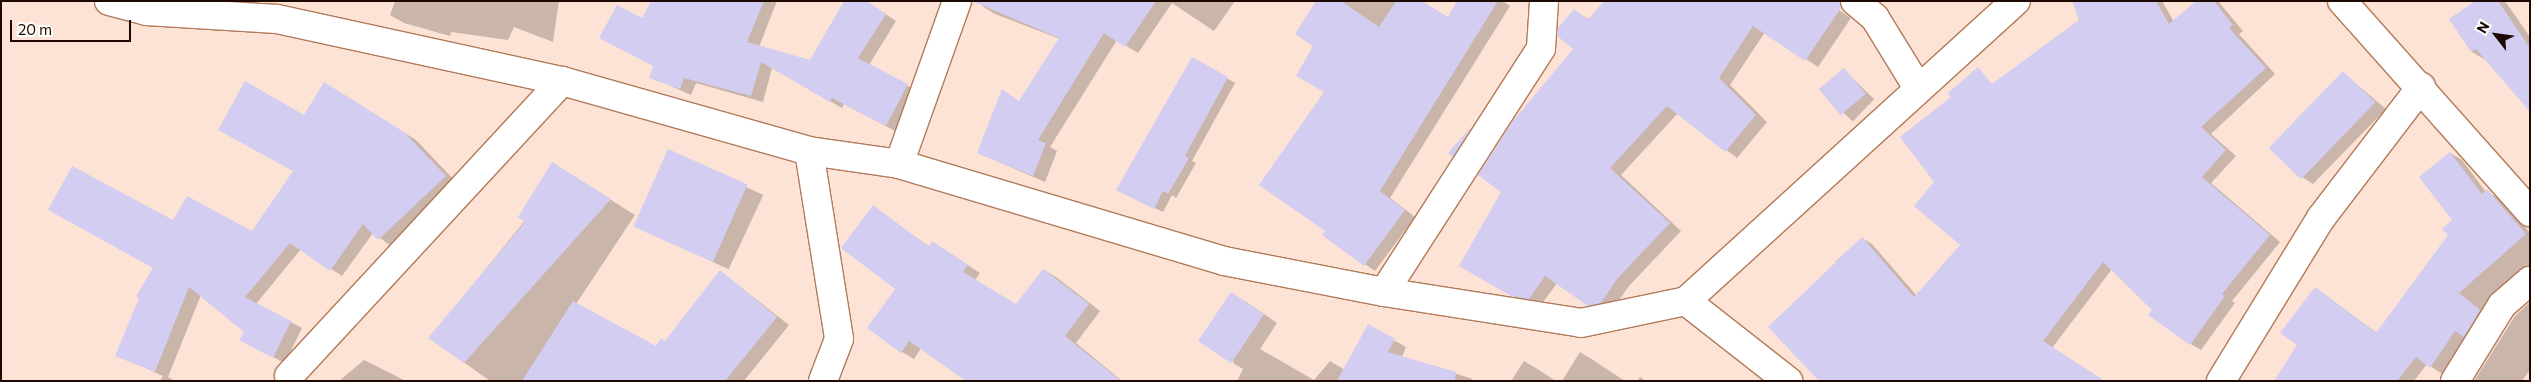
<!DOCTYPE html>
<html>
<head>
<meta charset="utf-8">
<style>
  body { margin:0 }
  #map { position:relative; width:2531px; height:382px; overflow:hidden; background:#fce3d5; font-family:Commissioner,sans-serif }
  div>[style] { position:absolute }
  .shadow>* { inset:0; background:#0003; transform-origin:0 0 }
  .building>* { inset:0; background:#d2cdf1; transform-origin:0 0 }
  .roads { filter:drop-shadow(1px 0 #b27a59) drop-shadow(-1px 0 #b27a59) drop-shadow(0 1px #b27a59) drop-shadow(0 -1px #b27a59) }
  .minor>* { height:28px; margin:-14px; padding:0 14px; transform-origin:14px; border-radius:14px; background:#fff }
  span { translate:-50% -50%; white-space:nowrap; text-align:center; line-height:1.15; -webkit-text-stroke:4px #fff; paint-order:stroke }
  .frame { position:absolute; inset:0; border:2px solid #1d0901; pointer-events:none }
  .north { position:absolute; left:2471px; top:10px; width:50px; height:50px; -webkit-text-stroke:4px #fff; paint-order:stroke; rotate:300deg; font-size:14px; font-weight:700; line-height:20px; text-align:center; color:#1d0901 }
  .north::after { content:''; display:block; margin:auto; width:18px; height:22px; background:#1d0901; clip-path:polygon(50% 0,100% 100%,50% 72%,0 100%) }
  .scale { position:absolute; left:10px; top:20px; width:121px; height:22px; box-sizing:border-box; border:2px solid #1d0901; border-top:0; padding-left:6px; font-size:15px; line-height:18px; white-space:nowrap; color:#1d0901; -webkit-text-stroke:4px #fff; paint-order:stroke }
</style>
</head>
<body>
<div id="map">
  <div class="shadow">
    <div style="clip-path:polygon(395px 1px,559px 1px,553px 42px,514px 27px,508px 40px,451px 32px,450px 36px,404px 23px,390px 15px)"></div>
    <div style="clip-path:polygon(652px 1px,777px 1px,759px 47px,811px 61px,865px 1px,896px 21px,869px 65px,919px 92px,897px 132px,844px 104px,842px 108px,772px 68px,763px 102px,696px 83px,691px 95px,651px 77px,655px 66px,642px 20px)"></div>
    <div style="clip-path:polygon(985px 1px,1235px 1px,1214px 31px,1172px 3px,1138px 53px,1117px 40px,1050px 147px,1057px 151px,1045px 182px,978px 153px,1020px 102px,1060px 39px,995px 14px,982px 6px)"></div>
    <div style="clip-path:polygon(1317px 1px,1421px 1px,1448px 18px,1459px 1px,1502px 1px,1510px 6px,1390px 198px,1415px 217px,1375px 271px,1323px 235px,1326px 231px,1326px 91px,1315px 46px)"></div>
    <div style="clip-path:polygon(1825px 1px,1851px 18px,1818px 67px,1765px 32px,1730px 85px,1767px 122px,1737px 158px,1678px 113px,1621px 175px,1681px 231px,1629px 286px,1613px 309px,1601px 312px,1557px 283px,1541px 305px,1524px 302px,1460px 266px,1503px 192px,1574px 49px,1575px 11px,1590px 20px)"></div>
    <div style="clip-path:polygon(2089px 1px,2162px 1px,2174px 22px,2198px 1px,2218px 1px,2243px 31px,2239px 34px,2275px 74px,2211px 134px,2236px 156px,2211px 183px,2280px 242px,2232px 301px,2235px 303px,2201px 350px,2191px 344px,2112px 269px,2052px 348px,2104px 381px,1835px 262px,1862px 238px,1872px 244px,1917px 296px,1962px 245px,2034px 135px)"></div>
    <div style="clip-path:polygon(2477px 1px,2505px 1px,2530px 37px,2530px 111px,2486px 60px,2472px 52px,2451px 19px)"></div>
    <div style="clip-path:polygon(1193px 59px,1235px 83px,1192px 161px,1196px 163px,1176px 198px,1172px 195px,1163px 212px,1125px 194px)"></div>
    <div style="left:1844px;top:70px;width:42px;height:31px;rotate:44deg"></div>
    <div style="clip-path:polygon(2343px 73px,2386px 109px,2313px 184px,2302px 177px)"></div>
    <div style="clip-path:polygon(336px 90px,416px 140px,457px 183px,391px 246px,373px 233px,342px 276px,301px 249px,256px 304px,302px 328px,285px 363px,253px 347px,245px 331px,201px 295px,168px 377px,175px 381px,160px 381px,163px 376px,117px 355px,174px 222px,252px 232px,294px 171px,305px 117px)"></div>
    <div style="left:669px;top:151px;width:104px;height:82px;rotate:25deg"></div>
    <div style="clip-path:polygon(2450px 153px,2462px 160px,2486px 192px,2499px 198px,2530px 233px,2530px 277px,2453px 381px,2427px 364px,2414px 381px,2275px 381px,2298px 345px,2316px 288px,2378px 334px,2450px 235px,2454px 220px)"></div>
    <div style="clip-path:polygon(565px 171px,635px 215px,576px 304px,656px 348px,666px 342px,721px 272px,789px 325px,744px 381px,490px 381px,430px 338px)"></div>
    <div style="clip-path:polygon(873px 207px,930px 247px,945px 250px,980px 273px,975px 280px,1016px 306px,1044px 270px,1056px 277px,1100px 311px,1076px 343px,1122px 381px,968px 381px,921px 348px,914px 359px,902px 352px,897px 289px)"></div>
    <div style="clip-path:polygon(1245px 301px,1277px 323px,1260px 349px,1314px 380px,1330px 361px,1345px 370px,1368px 326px,1406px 347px,1392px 381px,1237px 381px,1243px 369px,1233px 363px)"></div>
    <div style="clip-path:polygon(2530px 302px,2530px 370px,2522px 381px,2474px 381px,2515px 316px)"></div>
    <div style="clip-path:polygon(1580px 352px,1593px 360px,1625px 381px,1562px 381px)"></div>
    <div style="clip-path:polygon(364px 360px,406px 381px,339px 381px)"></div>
    <div style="clip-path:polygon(1524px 361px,1536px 368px,1556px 381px,1511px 381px)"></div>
    <div style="clip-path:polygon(1424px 364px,1470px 378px,1475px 381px,1419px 381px)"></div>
    <div style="clip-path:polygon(1640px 377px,1646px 381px,1637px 381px)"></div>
  </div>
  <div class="building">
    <div style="clip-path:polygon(651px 1px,764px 1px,747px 42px,810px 60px,844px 1px,867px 1px,886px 14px,858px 58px,908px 84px,886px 126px,832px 98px,830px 102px,761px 62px,751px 96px,684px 78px,680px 89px,649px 78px,653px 66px,599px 38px,617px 5px,642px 18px)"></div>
    <div style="clip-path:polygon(972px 1px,1156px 1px,1125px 47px,1104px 33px,1038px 140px,1046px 143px,1033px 176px,977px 153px,1002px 89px,1019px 101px,1059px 38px)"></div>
    <div style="clip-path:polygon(1316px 1px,1341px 1px,1379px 27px,1396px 1px,1422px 1px,1448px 17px,1457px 1px,1498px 1px,1380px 191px,1405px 210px,1364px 266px,1322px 235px,1325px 231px,1259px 185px,1324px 92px,1296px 76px,1313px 46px,1295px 34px)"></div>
    <div style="clip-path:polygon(1604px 1px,1840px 1px,1841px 8px,1805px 61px,1753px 26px,1719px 78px,1756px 115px,1725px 152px,1667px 106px,1610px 168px,1670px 223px,1617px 279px,1601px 303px,1588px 306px,1545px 276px,1529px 299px,1511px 296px,1459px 266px,1501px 192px,1478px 175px,1513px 121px,1573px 49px,1557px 36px,1558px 28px,1574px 9px,1588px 20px)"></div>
    <div style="clip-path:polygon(2072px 1px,2156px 1px,2169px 24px,2196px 1px,2214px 1px,2233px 25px,2229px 28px,2266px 68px,2201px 127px,2226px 150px,2202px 177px,2270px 235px,2222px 294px,2225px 296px,2190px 345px,2148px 315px,2152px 310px,2103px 262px,2043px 341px,2105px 381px,1819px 381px,1768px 327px,1862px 237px,1914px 297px,1960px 245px,1914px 206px,1934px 182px,1900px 137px,1951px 97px,1948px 93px,1978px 67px,1992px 84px,2079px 20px)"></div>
    <div style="clip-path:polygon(2475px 1px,2498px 1px,2530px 48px,2530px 112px,2476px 49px,2471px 52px,2449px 19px)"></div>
    <div style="clip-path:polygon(1192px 57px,1228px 77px,1185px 156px,1189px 158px,1168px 194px,1163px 191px,1154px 209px,1116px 190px)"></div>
    <div style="left:1844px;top:68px;width:34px;height:33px;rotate:50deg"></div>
    <div style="left:2343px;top:71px;width:45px;height:107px;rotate:44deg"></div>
    <div style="clip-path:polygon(245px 81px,304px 115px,324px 82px,404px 132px,446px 176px,378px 240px,363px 224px,330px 271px,290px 243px,245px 297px,291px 321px,273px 358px,239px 340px,244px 332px,189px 287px,155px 372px,115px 356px,139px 298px,136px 296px,153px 268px,48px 210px,72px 166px,173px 220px,187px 196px,252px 231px,293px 171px,218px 130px)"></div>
    <div style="clip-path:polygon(1472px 126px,1453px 157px,1448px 153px)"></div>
    <div style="left:668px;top:149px;width:87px;height:85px;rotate:24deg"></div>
    <div style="clip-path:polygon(2450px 152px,2482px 194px,2487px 189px,2526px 234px,2459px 293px,2480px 310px,2464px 337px,2455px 331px,2430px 368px,2416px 357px,2397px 381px,2274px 381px,2297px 345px,2280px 333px,2315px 287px,2376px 333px,2448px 235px,2442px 229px,2452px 220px,2419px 177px)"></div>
    <div style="clip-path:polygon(552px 162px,611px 199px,464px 363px,428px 338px,525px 222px,518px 217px)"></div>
    <div style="clip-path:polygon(873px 205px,929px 247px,932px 241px,968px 265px,963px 272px,1016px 304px,1043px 269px,1089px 304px,1065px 336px,1121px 381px,966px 381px,909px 341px,901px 353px,867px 328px,895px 289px,841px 248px)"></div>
    <div style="clip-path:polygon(720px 270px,777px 317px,725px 381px,522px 381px,573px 301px,656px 346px,661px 338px,665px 341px)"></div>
    <div style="left:1231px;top:292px;width:40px;height:59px;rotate:34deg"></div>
    <div style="clip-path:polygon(1368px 324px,1395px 339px,1388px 352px,1456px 372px,1455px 381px,1337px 381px)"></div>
  </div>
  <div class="roads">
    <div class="minor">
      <div style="left:109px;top:1px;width:38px;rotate:15deg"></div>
      <div style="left:146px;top:11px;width:131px;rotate:3.5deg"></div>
      <div style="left:277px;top:19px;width:292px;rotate:12.3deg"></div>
      <div style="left:562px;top:81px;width:257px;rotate:15.8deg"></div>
      <div style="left:809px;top:151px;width:91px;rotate:8.2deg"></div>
      <div style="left:899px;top:164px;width:339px;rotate:16.6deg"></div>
      <div style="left:1224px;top:261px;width:163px;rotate:11deg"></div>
      <div style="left:1384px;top:292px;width:199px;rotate:8.9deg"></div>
      <div style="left:1581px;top:323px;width:107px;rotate:-11.8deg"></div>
      <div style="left:1686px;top:301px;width:446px;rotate:-42.3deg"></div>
      <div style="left:1855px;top:1px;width:26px;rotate:40deg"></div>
      <div style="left:1875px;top:18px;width:82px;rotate:58.4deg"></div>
      <div style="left:2342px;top:1px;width:283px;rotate:48.3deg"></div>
      <div style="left:809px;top:151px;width:190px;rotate:80.9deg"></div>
      <div style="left:839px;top:339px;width:45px;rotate:110.9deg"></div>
      <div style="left:899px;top:164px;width:173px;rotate:-70.4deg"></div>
      <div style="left:1384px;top:292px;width:290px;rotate:-57.2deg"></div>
      <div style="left:1541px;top:48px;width:47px;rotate:-86.3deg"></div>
      <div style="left:1686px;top:301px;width:130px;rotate:38.1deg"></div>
      <div style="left:289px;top:376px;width:402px;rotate:-47.2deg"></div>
      <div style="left:2221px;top:381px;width:191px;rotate:-58.5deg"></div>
      <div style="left:2321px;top:218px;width:165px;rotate:-52.6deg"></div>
      <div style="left:2455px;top:381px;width:89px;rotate:-58.3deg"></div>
      <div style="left:2502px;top:305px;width:37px;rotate:-41deg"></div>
    </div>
  </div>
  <div class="frame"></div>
  <div class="north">N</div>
  <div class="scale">20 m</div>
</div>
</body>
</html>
